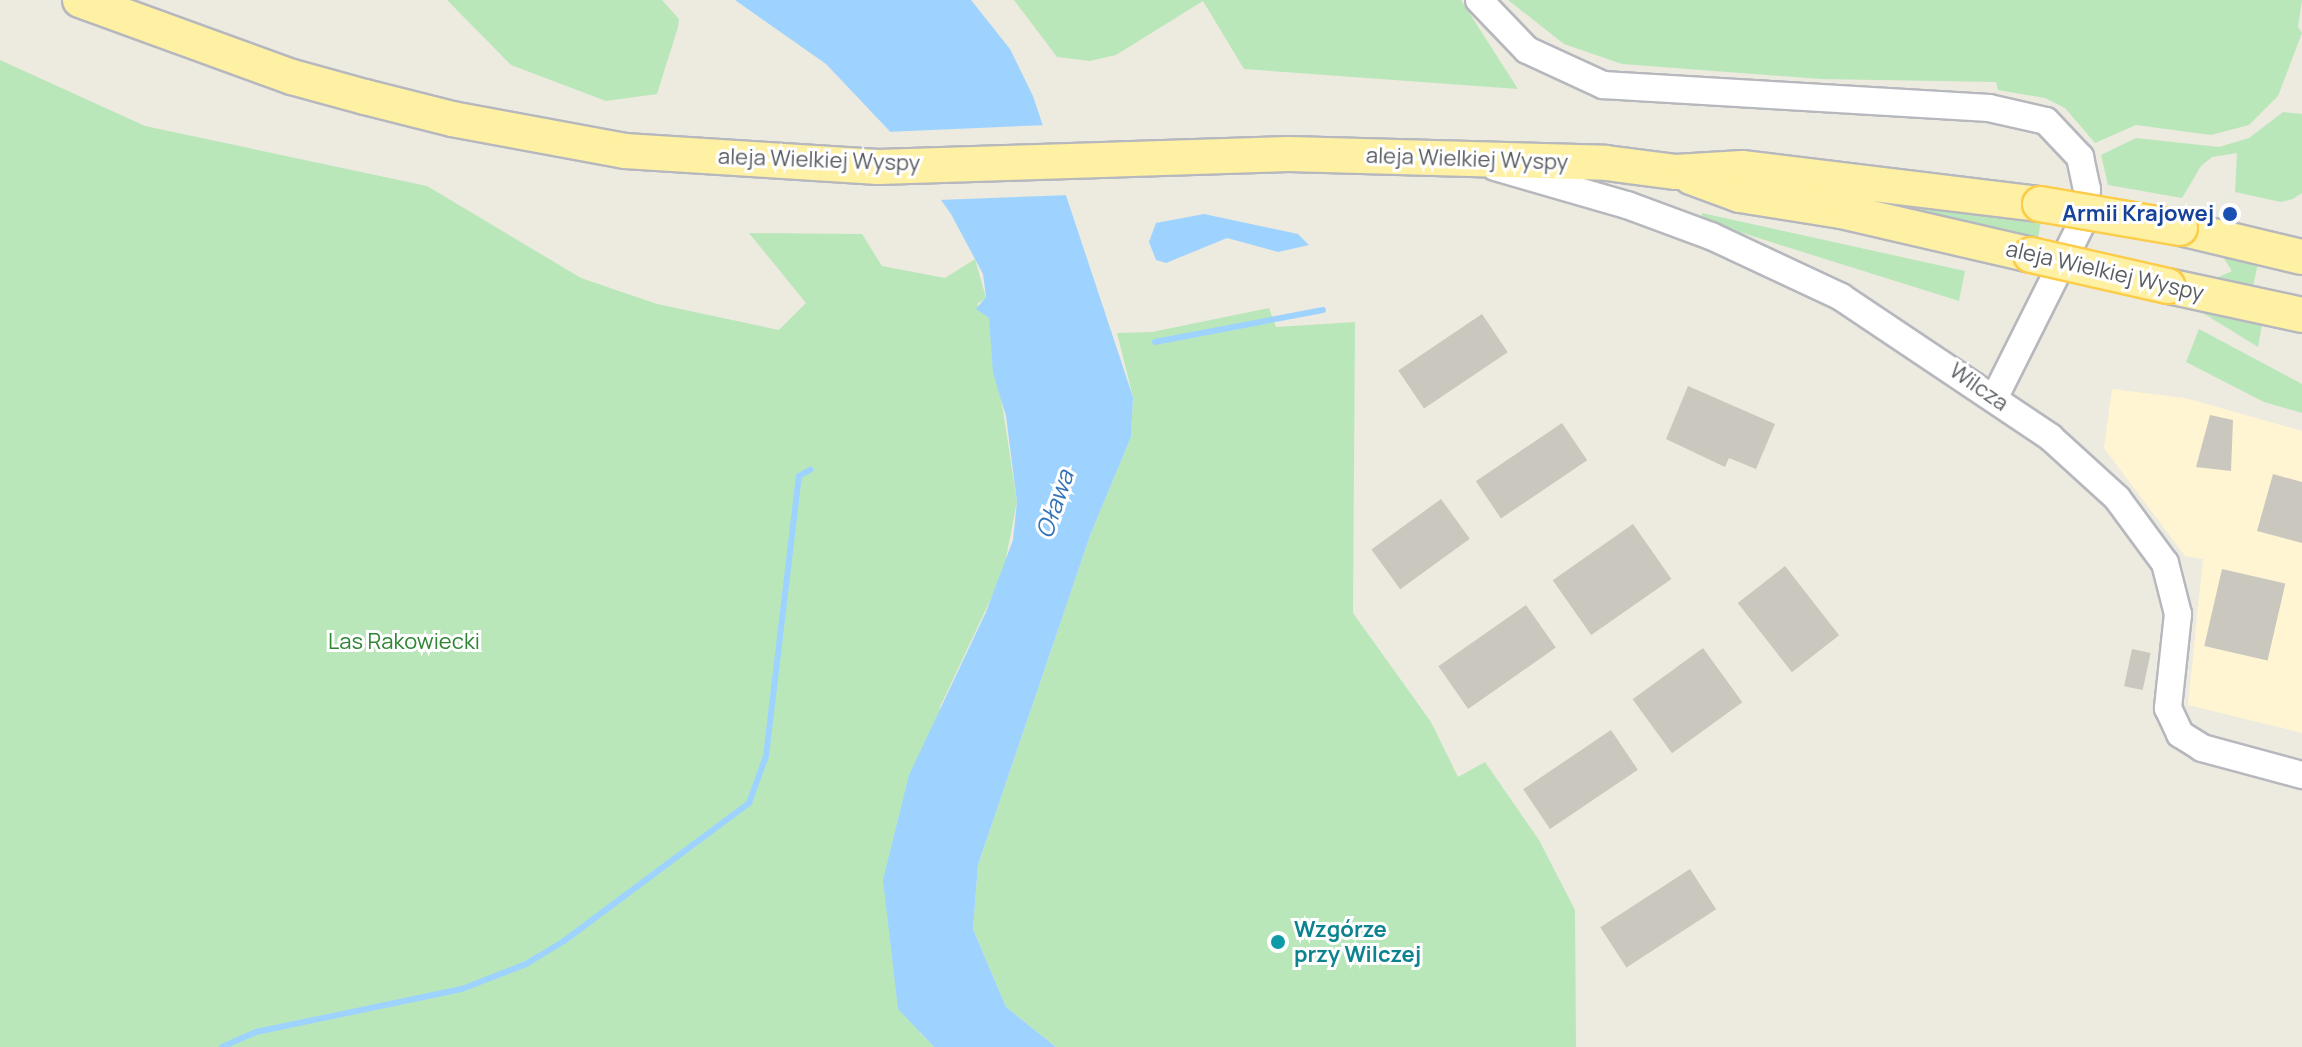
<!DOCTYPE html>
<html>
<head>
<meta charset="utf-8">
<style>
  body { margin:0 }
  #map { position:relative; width:2302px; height:1047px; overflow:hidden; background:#edeae0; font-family:Manrope,sans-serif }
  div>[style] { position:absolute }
  .commercial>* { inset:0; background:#fff5d3 }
  .green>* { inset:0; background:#bae7ba }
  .water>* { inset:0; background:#9ed3ff }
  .pier>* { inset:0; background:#edeae0 }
  .stream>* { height:6px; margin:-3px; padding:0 3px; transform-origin:3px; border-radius:3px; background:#9ed3ff }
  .building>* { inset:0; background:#cac7bf; transform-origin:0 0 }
  .roads { filter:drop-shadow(2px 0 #b6b8be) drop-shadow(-2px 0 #b6b8be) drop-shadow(0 2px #b6b8be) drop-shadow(0 -2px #b6b8be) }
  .minor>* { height:26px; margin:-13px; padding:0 13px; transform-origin:13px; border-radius:13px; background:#fff }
  .major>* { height:34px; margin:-17px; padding:0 17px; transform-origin:17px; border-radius:17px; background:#fff1a3 }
  .bridges { filter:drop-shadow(2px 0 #fccc4a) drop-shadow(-2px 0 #fccc4a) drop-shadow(0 2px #fccc4a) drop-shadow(0 -2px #fccc4a) }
  .major-bridge>* { height:34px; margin:-17px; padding:0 17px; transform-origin:17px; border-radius:17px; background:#fff1a3 }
  .dots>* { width:22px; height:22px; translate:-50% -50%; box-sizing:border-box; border:4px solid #fff; border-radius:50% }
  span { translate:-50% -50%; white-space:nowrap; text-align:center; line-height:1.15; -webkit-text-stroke:6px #fff; paint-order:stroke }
  .street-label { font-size:22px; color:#595d62 }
  .transit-label { font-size:22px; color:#164399; font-weight:700 }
  .right { translate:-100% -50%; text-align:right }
  .park-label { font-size:22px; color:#2e8533 }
  .culture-label { font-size:22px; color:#0d838f; font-weight:700 }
  .left { translate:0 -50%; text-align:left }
  .water-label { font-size:24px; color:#3473b8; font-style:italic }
</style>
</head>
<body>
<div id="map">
  <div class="commercial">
    <div style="clip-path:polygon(2112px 389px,2185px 398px,2302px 431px,2302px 733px,2188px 705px,2203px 559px,2185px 556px,2104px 448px)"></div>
  </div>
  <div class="green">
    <div style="clip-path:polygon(447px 0,662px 0,679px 19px,678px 27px,657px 94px,606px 101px,511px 65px)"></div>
    <div style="clip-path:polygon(1014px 0,1461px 0,1518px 89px,1244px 69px,1203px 1px,1116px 55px,1090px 61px,1057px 57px)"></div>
    <div style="clip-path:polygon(1508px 0,2302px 0,2298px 27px,2302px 33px,2278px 96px,2249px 125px,2211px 135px,2136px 125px,2095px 143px,2065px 108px,2045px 98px,1998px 90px,1996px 82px,1821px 79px,1622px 64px,1564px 44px)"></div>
    <div style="clip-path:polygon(0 60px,145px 126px,427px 186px,581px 278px,657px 304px,779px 330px,806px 303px,749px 233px,862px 234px,882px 266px,945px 278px,975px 259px,986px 298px,977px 304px,989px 318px,1017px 502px,1003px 573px,940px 707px,920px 1033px,934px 1047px,0 1047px)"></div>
    <div style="clip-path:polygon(2283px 112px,2302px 114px,2302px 193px,2293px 199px,2281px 202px,2235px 192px,2237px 153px,2212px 157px,2201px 166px,2182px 198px,2108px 185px,2101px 155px,2136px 138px,2219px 147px,2249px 138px)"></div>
    <div style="clip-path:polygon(1712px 175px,1959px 204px,2041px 221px,2038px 238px,2032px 242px)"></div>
    <div style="clip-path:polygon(1702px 213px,1965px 271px,1959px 301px,1701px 220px)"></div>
    <div style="clip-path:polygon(2221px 254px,2259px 259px,2252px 290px,2210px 281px,2232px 271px)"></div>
    <div style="clip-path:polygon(2187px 306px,2263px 319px,2258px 347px,2206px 315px)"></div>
    <div style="clip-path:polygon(1269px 308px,1276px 327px,1355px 322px,1353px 613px,1431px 722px,1458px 777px,1485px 762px,1539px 840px,1575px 910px,1576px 1047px,1056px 1047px,1006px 1007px,973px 929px,978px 865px,1091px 533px,1131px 437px,1133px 397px,1117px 333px,1152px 332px)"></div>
    <div style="clip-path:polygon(2199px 329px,2302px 384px,2302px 413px,2264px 402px,2186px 362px)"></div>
  </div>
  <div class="water">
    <div style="clip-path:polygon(735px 0,971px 0,1010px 49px,1033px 96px,1133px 397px,1131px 437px,1091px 533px,978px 865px,973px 929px,1006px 1007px,1056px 1047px,934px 1047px,898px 1009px,883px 880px,909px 775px,986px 612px,1013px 540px,1017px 502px,1006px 416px,993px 373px,989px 318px,976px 309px,986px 297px,983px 274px,951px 214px,899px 141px,826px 64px)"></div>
    <div style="clip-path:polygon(1204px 214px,1298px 234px,1309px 245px,1278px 252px,1227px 238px,1166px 263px,1156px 260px,1149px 242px,1156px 223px)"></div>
  </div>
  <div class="pier">
    <div style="clip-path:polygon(1047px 125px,1070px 195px,938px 200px,886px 132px)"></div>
  </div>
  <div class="stream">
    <div style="left:1155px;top:342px;width:171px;rotate:-10.8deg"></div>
    <div style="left:222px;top:1047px;width:37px;rotate:-24deg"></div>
    <div style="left:256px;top:1032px;width:210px;rotate:-11.8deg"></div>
    <div style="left:462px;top:989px;width:69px;rotate:-21.3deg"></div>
    <div style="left:526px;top:964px;width:44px;rotate:-31.2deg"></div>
    <div style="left:564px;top:941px;width:231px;rotate:-36.7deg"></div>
    <div style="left:749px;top:803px;width:50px;rotate:-70.1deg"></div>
    <div style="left:766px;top:756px;width:282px;rotate:-83.3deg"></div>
    <div style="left:799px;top:476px;width:13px;rotate:-29deg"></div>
  </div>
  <div class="building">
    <div style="left:1482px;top:314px;width:46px;height:101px;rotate:56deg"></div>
    <div style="clip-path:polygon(1688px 386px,1775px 424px,1756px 469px,1729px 458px,1725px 467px,1666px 439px)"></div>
    <div style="clip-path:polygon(2210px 415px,2233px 420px,2231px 471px,2196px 467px)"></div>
    <div style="left:1562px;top:423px;width:45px;height:104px;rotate:56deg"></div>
    <div style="clip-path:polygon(2273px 474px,2302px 482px,2302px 543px,2257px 531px)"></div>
    <div style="left:1441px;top:499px;width:49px;height:86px;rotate:54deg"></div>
    <div style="left:1633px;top:524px;width:67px;height:98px;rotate:55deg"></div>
    <div style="left:1785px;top:566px;width:88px;height:60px;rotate:52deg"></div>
    <div style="left:2222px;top:569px;width:65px;height:79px;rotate:13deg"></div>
    <div style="left:1526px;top:605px;width:52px;height:107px;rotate:55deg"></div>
    <div style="left:1703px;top:648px;width:67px;height:87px;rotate:54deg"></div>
    <div style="left:2132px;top:649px;width:19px;height:38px;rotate:12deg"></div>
    <div style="left:1611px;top:730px;width:48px;height:106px;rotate:56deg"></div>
    <div style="left:1690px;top:869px;width:48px;height:107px;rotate:57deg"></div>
  </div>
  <div class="roads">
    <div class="minor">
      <div style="left:1479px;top:0;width:69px;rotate:46.2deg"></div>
      <div style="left:1527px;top:50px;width:84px;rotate:24.7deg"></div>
      <div style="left:1603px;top:85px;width:387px;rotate:3.4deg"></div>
      <div style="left:1989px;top:108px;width:58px;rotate:12.8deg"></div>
      <div style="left:2046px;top:121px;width:50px;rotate:46.6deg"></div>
      <div style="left:2080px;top:157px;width:33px;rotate:78deg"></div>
      <div style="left:2087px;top:189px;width:28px;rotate:94deg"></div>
      <div style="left:2085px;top:217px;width:201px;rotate:116.6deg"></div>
      <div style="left:1495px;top:167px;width:137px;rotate:16.1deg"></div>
      <div style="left:1627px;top:205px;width:90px;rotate:20.3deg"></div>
      <div style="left:1711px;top:236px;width:144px;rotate:25.1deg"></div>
      <div style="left:1841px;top:297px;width:252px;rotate:33.8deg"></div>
      <div style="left:2050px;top:437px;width:91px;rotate:42.3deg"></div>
      <div style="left:2117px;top:498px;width:81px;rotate:53.6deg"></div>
      <div style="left:2165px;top:563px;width:53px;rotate:75.7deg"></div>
      <div style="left:2178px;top:614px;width:95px;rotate:96.1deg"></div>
      <div style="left:2168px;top:708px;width:29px;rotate:65deg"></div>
      <div style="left:2180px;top:734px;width:26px;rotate:32deg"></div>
      <div style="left:2202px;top:748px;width:104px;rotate:15.1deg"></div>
    </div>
    <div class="major">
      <div style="left:80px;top:0;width:226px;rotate:20deg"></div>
      <div style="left:292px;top:77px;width:76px;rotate:15.3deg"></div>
      <div style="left:365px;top:97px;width:90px;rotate:14.2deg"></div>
      <div style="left:452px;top:119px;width:176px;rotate:10.5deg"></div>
      <div style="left:625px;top:151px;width:254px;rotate:3.6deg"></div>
      <div style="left:878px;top:167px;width:411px;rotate:-1.8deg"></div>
      <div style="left:1289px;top:154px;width:317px;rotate:1.6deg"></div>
      <div style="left:1606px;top:163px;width:71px;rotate:7.3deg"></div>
      <div style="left:1676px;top:172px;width:66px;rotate:-3.5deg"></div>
      <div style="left:1742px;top:168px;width:300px;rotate:6.9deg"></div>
      <div style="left:1691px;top:177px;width:52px;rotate:20.2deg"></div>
      <div style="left:1740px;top:195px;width:102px;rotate:9deg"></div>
      <div style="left:1841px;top:211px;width:195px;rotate:13deg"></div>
      <div style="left:2180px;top:228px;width:125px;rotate:13.4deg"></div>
      <div style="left:2168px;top:286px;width:137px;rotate:12.2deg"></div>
    </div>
  </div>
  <div class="bridges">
    <div class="major-bridge">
      <div style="left:2040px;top:204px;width:142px;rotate:9.7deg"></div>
      <div style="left:2031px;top:255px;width:140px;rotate:12.8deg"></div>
    </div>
  </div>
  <div class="dots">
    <div style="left:2230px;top:214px;background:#1a4fb4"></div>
    <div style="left:1278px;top:942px;background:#0f9aa8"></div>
  </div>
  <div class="street-label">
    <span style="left:1467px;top:159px;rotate:2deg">aleja Wielkiej Wyspy</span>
    <span style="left:819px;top:160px;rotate:2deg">aleja Wielkiej Wyspy</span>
    <span style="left:2105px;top:271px;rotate:13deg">aleja Wielkiej Wyspy</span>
    <span style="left:1979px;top:387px;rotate:35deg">Wilcza</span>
  </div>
  <div class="transit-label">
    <span class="right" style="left:2214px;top:214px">Armii Krajowej</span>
  </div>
  <div class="park-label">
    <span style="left:404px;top:642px">Las Rakowiecki</span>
  </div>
  <div class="culture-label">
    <span class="left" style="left:1294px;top:942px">Wzgórze<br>przy Wilczej</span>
  </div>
  <div class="water-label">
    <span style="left:1054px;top:504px;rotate:-71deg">Oława</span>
  </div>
</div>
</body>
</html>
